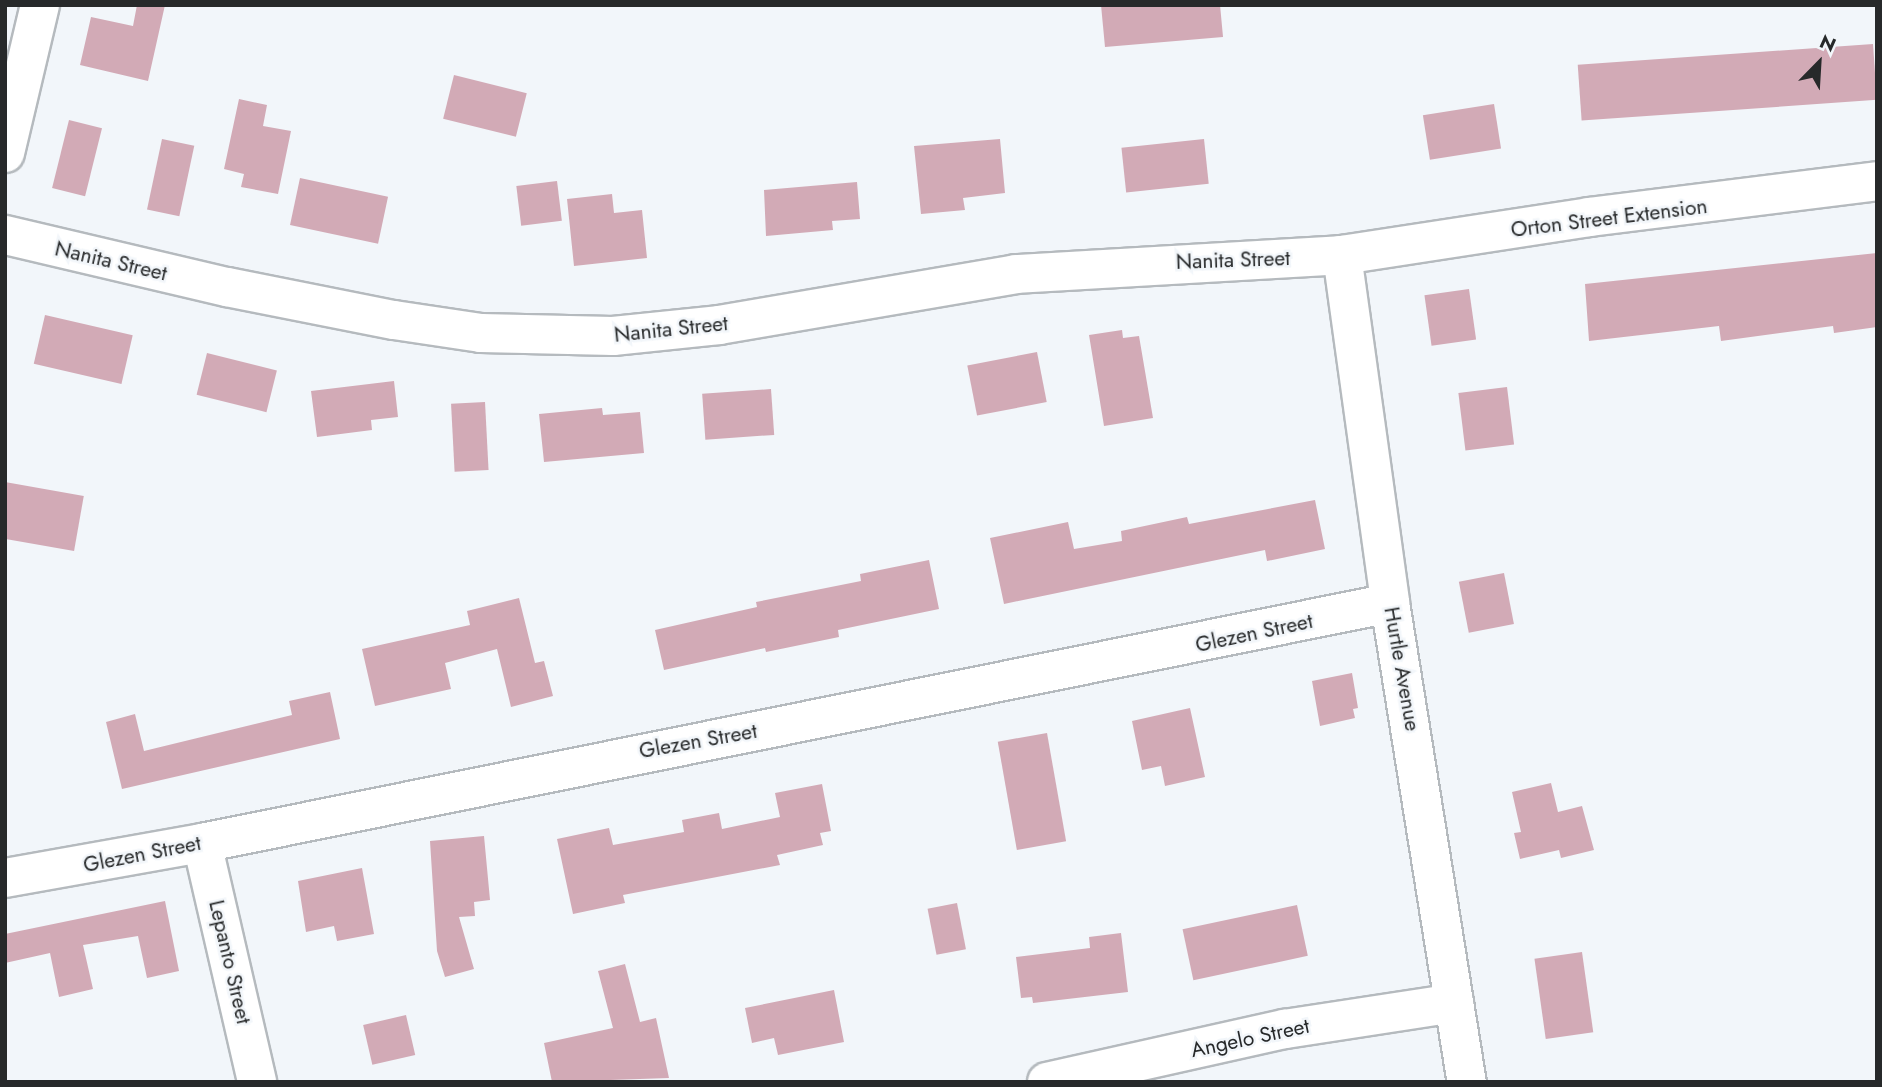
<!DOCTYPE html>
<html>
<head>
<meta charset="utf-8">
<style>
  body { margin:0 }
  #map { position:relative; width:1882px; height:1087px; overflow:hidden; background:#f2f6fa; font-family:Jost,sans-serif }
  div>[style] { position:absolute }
  .building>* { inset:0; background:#d2aab6; transform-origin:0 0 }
  .roads { filter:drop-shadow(2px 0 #b5babe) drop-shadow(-2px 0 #b5babe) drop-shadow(0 2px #b5babe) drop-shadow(0 -2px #b5babe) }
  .minor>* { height:38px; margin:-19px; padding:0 19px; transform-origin:19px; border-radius:19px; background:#fff }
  span { translate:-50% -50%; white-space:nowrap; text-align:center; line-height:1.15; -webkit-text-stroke:5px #f2f6fa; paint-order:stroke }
  .street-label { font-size:21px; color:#27292a }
  .frame { position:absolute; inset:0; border:7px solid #27292a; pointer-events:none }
  .north { position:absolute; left:1784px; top:28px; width:70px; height:70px; -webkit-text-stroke:5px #f2f6fa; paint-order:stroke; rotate:24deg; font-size:19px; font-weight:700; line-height:28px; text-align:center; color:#27292a }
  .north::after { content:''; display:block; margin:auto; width:24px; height:32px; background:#27292a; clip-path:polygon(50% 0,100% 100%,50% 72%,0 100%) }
</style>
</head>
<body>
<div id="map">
  <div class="building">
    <div style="clip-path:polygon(137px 5px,165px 5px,148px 81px,80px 65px,91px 17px,133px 26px)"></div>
    <div style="clip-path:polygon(1101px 5px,1220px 5px,1223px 37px,1105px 47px)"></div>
    <div style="left:1873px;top:44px;width:56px;height:296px;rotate:86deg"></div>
    <div style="left:454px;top:75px;width:75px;height:45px;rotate:14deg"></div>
    <div style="clip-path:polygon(239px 99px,267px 105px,263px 126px,291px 131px,278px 194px,241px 187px,244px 174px,224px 169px)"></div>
    <div style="left:1494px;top:104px;width:45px;height:72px;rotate:81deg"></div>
    <div style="left:69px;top:120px;width:34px;height:70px;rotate:14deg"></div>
    <div style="left:162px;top:139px;width:33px;height:72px;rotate:12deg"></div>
    <div style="clip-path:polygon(1000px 139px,1005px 193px,963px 198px,965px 210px,921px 214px,914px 146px)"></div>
    <div style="left:1204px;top:139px;width:45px;height:83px;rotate:84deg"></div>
    <div style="left:300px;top:178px;width:90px;height:48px;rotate:12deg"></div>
    <div style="left:557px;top:181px;width:40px;height:41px;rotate:83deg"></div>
    <div style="clip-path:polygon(857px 182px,860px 219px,832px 221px,833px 230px,766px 236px,764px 190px)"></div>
    <div style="clip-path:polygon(612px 194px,614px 213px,642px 210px,647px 258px,574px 266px,567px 199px)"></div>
    <div style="clip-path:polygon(1877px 253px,1877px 327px,1834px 333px,1833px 326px,1721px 341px,1719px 326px,1589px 341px,1585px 284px)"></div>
    <div style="left:1469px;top:289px;width:51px;height:45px;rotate:82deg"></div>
    <div style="left:45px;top:315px;width:90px;height:50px;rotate:13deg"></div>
    <div style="clip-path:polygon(1122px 330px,1123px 338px,1139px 336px,1153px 418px,1104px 426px,1089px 335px)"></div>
    <div style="left:1037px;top:352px;width:51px;height:71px;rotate:79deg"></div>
    <div style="left:207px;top:353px;width:72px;height:43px;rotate:14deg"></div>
    <div style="clip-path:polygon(394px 381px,398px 417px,371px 420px,372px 430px,317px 437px,311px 391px)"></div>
    <div style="left:1507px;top:387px;width:58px;height:49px;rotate:83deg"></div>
    <div style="left:771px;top:389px;width:46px;height:69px;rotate:86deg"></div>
    <div style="left:485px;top:402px;width:68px;height:34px;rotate:87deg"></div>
    <div style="clip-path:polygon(602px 408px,603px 415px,640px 412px,644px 453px,544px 462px,539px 414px)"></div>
    <div style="left:5px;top:482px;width:80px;height:56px;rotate:10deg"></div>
    <div style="clip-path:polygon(1315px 500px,1325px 549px,1267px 561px,1265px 550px,1004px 604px,990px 538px,1068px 522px,1074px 549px,1122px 541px,1121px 531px,1187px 517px,1189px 524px)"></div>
    <div style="clip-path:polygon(929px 560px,939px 609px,838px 630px,839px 637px,766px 652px,765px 648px,664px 670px,655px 630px,757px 607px,756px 602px,861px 581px,860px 574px)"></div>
    <div style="left:1504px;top:573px;width:52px;height:46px;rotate:79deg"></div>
    <div style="clip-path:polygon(519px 598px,535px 663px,544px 661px,553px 696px,511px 707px,497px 649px,445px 663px,451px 689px,375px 706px,362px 649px,470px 625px,467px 611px)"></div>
    <div style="clip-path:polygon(1352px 673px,1358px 708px,1353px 709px,1355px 718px,1320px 726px,1312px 681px)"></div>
    <div style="clip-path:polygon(330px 692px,340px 739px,122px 789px,106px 722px,135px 714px,144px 751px,292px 715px,289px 701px)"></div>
    <div style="clip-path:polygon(1190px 708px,1205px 777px,1165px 786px,1161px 766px,1142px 770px,1132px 721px)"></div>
    <div style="left:1047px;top:733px;width:110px;height:50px;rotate:80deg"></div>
    <div style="clip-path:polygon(1551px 783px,1558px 812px,1582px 806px,1594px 850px,1561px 858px,1559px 850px,1520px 859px,1514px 833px,1521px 832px,1512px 792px)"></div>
    <div style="clip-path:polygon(822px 784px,831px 831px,820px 833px,823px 845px,777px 855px,780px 865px,623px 895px,625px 903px,573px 914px,557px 839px,609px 828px,613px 845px,684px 832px,682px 820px,719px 813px,722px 829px,780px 817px,775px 793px)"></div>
    <div style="clip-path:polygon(484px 836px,490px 900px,474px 902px,475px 916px,459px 917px,474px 969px,445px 977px,437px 951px,430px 841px)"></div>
    <div style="clip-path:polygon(362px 868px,374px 934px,337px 941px,334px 926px,306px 932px,298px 881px)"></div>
    <div style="clip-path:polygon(165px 901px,179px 971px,147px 978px,138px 936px,83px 945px,93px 989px,59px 997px,50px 953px,5px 963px,5px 934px)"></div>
    <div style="left:957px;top:903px;width:47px;height:30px;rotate:79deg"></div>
    <div style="left:1297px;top:905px;width:52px;height:117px;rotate:78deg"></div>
    <div style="clip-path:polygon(1121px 933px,1128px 992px,1033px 1003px,1032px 997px,1021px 998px,1016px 957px,1090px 948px,1089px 937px)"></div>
    <div style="left:1582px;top:952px;width:81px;height:48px;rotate:82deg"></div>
    <div style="clip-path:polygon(625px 964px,640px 1022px,656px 1018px,669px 1078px,552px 1082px,544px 1043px,613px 1028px,598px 971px)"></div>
    <div style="clip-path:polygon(834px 990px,844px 1042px,778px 1055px,774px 1038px,752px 1043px,745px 1008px)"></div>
    <div style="left:406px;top:1015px;width:41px;height:44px;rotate:77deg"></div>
  </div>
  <div class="roads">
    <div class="minor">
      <div style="left:5px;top:153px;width:152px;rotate:-76.7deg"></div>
      <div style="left:5px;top:235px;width:228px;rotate:13.2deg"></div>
      <div style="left:227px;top:287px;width:170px;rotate:11.2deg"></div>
      <div style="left:394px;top:320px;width:88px;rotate:8.5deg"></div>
      <div style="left:481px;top:333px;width:132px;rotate:1.3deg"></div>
      <div style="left:613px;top:336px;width:107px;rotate:-5.9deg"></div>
      <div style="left:719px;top:325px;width:301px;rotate:-9.7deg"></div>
      <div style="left:1016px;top:274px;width:327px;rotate:-3.3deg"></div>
      <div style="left:1342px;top:255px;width:250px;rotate:-8.7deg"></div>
      <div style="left:1589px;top:217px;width:290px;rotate:-7.1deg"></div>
      <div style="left:1342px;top:255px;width:351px;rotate:82.1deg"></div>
      <div style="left:1390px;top:603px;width:485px;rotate:80.9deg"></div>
      <div style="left:202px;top:843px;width:245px;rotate:77deg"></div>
      <div style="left:5px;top:878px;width:200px;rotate:-10.1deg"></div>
      <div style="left:202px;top:843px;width:1212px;rotate:-11.42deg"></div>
      <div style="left:1047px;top:1082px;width:244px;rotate:-12.6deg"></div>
      <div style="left:1285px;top:1029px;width:171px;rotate:-8.7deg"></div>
    </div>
  </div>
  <div class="street-label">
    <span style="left:1609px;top:218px;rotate:-7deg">Orton Street Extension</span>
    <span style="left:1233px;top:260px;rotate:-2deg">Nanita Street</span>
    <span style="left:111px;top:261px;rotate:13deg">Nanita Street</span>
    <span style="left:671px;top:329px;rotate:-6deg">Nanita Street</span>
    <span style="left:1254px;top:633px;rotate:-12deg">Glezen Street</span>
    <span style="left:1402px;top:669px;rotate:80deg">Hurtle Avenue</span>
    <span style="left:698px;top:741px;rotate:-10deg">Glezen Street</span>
    <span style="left:142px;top:854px;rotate:-11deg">Glezen Street</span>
    <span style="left:230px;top:962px;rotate:77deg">Lepanto Street</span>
    <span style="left:1250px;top:1038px;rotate:-12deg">Angelo Street</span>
  </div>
  <div class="frame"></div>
  <div class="north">N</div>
</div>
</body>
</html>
